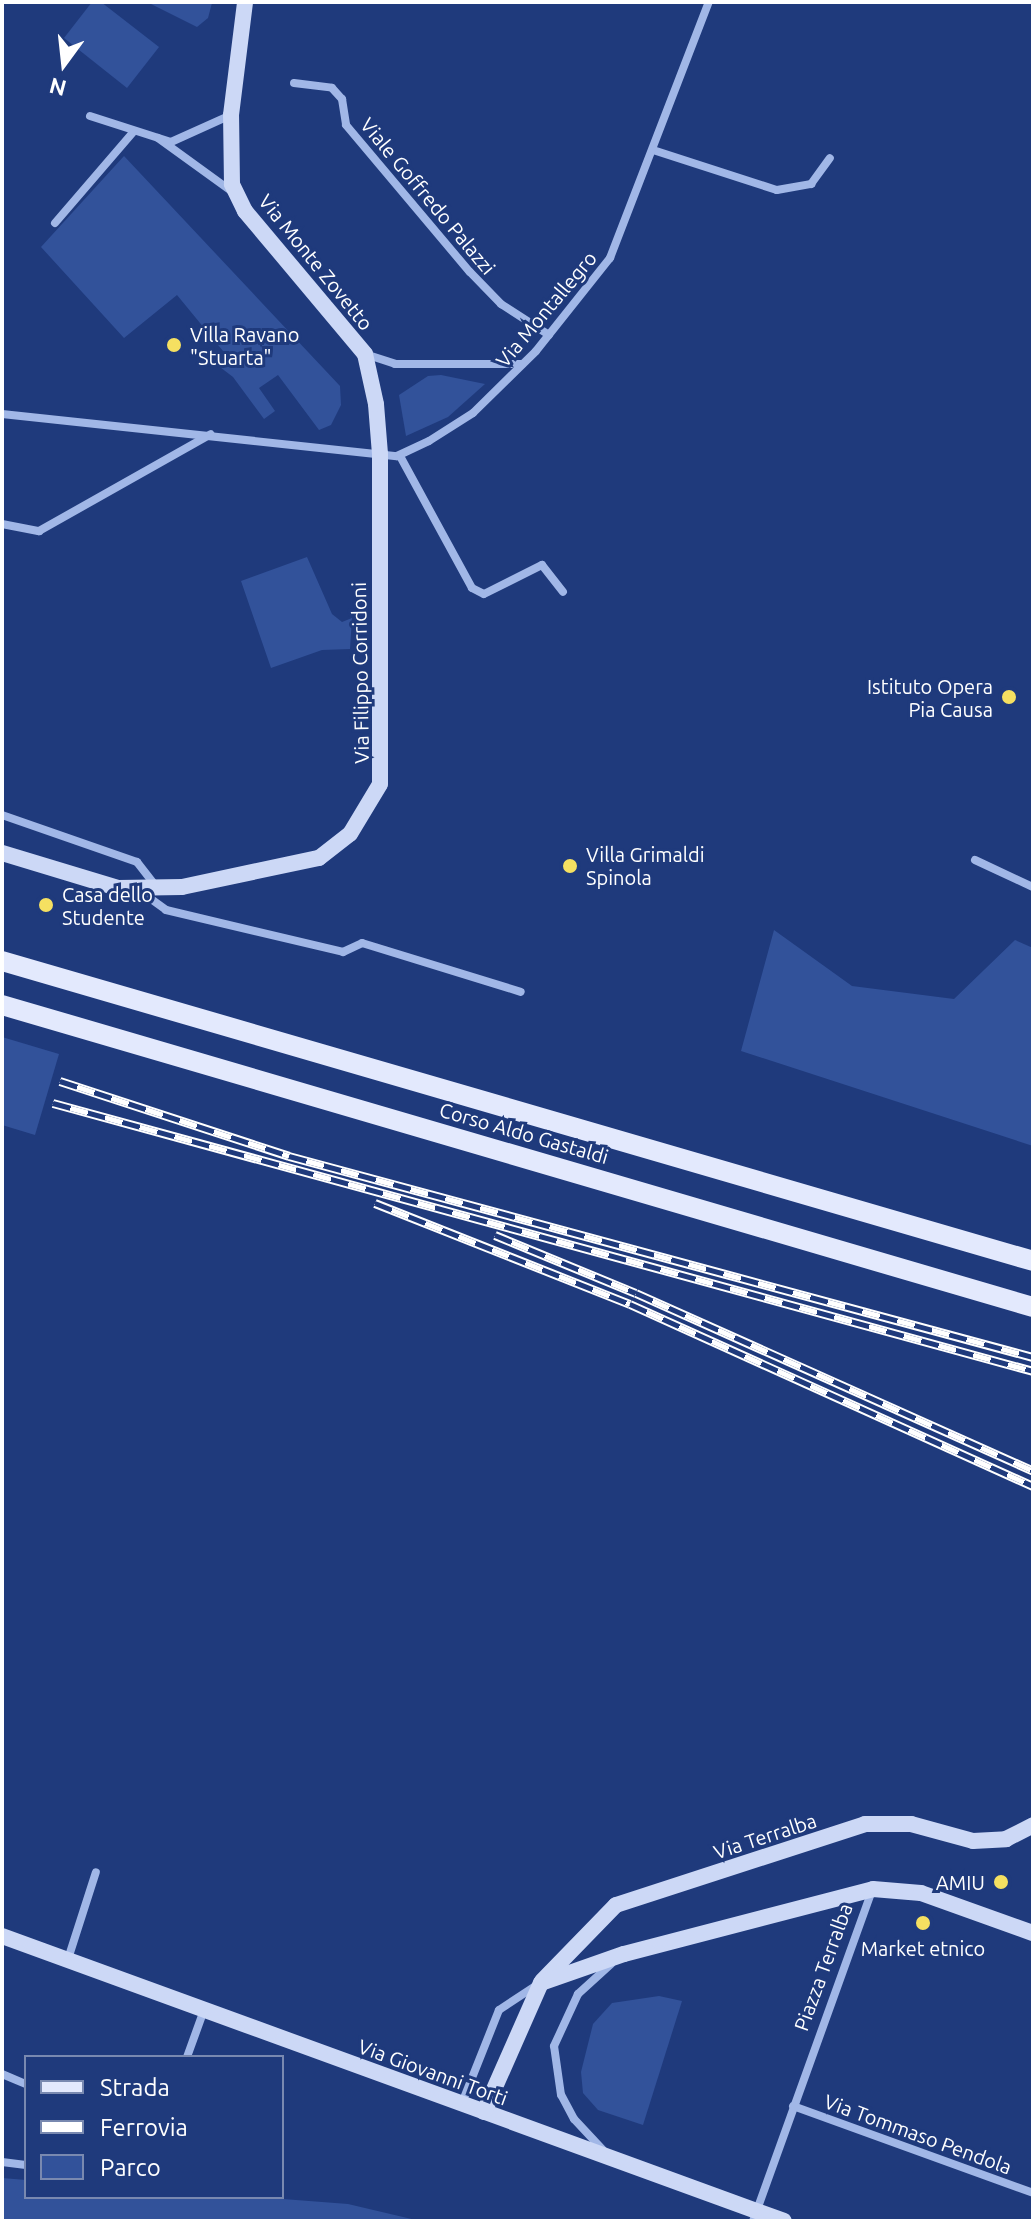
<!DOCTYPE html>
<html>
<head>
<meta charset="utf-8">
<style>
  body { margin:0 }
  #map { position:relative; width:1035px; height:2223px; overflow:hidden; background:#1f3a7c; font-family:Ubuntu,sans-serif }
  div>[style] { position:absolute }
  .green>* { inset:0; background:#32529a }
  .street>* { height:8px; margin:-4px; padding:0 4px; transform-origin:4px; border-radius:4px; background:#a1b7e7 }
  .secondary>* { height:16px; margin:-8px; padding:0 8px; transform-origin:8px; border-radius:8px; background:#ccd8f6 }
  .primary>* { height:20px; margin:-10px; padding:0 10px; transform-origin:10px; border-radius:10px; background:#e3e9fd }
  .rail>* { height:9px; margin-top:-4.5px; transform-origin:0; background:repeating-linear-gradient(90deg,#1f3a7c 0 18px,#fff 0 36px); box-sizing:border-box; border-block:2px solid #fff }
  .dots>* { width:22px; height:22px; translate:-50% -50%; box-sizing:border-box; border:4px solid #1f3a7c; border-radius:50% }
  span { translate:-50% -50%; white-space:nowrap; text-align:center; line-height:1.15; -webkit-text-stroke:6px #1f3a7c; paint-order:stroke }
  .street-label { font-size:20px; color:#fff }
  .poi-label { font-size:20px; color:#fff }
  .left { translate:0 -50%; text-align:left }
  .right { translate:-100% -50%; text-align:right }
  .frame { position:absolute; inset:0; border:4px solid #fff; pointer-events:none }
  .legend { position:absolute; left:24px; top:2055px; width:260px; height:144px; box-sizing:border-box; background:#1f3a7c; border:2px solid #7989b0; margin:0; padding:10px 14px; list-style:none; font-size:24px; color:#fff }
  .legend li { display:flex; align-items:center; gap:16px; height:40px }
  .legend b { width:40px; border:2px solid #7989b0 }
  .north { position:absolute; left:24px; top:24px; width:80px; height:80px; -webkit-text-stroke:6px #1f3a7c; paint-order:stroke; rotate:195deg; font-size:22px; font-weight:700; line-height:32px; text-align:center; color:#fff }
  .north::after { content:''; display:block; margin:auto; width:28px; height:36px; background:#fff; clip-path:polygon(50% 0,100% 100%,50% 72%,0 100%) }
</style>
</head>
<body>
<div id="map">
  <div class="green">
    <div style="clip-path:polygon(92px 2px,101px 2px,159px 47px,127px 88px,64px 38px)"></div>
    <div style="clip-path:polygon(149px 3px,149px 2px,212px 3px,208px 18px,197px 27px)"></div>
    <div style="clip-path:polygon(124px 156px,340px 386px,341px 405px,331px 425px,319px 430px,278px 375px,259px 388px,275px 411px,264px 419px,233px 377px,212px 361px,223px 351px,177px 295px,124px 338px,41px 247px)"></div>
    <div style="clip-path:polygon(441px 375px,485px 384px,448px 417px,406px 436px,399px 395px,428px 376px)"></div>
    <div style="clip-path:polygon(307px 557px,332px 614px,342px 622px,352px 618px,350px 649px,322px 650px,271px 668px,241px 581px)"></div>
    <div style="clip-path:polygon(774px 930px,852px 986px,954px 999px,1015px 940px,1033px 948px,1033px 1146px,741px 1051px)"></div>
    <div style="clip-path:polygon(2px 1037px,59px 1054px,35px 1135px,2px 1125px)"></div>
    <div style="clip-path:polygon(659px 1996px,682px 2001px,643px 2125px,598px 2110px,583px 2093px,581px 2072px,593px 2024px,612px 2003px)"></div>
    <div style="clip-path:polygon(2px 2178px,26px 2180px,26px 2197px,257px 2197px,348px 2204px,420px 2221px,2px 2221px)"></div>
  </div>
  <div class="street">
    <div style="left:294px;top:83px;width:38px;rotate:7deg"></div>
    <div style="left:332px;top:88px;width:15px;rotate:48deg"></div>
    <div style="left:342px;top:99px;width:26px;rotate:81deg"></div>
    <div style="left:346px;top:125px;width:192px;rotate:49.9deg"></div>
    <div style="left:470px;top:272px;width:45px;rotate:45.9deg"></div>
    <div style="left:501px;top:304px;width:57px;rotate:32.9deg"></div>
    <div style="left:90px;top:116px;width:85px;rotate:17.8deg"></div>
    <div style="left:171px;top:142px;width:66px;rotate:-24.2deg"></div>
    <div style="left:158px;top:138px;width:94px;rotate:35.9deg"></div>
    <div style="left:653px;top:150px;width:130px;rotate:17.9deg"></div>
    <div style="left:777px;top:190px;width:35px;rotate:-10deg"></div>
    <div style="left:811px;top:184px;width:32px;rotate:-54deg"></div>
    <div style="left:55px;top:223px;width:121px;rotate:-49.3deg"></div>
    <div style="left:365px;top:354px;width:32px;rotate:18deg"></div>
    <div style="left:395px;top:364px;width:127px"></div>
    <div style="left:2px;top:414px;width:397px;rotate:6.1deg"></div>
    <div style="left:397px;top:456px;width:35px;rotate:-25deg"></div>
    <div style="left:429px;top:441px;width:52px;rotate:-32.5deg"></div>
    <div style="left:473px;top:413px;width:88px;rotate:-44.5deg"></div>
    <div style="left:536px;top:351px;width:119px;rotate:-51.5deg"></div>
    <div style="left:610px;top:258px;width:274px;rotate:-68.9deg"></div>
    <div style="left:400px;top:456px;width:150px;rotate:61.4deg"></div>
    <div style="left:472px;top:588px;width:13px;rotate:27deg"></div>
    <div style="left:484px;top:594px;width:65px;rotate:-26.6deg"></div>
    <div style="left:542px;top:565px;width:34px;rotate:52deg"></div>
    <div style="left:2px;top:524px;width:38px;rotate:11deg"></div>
    <div style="left:39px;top:531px;width:197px;rotate:-29.4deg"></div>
    <div style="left:2px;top:815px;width:143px;rotate:19.2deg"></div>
    <div style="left:137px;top:862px;width:31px;rotate:52deg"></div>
    <div style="left:975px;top:860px;width:64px;rotate:25deg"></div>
    <div style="left:140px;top:891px;width:32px;rotate:36deg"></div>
    <div style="left:166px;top:910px;width:182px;rotate:13.3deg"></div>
    <div style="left:343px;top:952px;width:21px;rotate:-25deg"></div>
    <div style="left:362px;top:943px;width:166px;rotate:17.1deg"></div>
    <div style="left:68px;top:1959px;width:91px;rotate:-72.2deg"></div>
    <div style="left:187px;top:2057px;width:50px;rotate:-70.1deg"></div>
    <div style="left:2px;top:2074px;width:26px;rotate:23deg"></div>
    <div style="left:462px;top:2103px;width:100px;rotate:-68.3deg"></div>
    <div style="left:499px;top:2010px;width:49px;rotate:-33.4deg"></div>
    <div style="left:793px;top:2106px;width:255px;rotate:19.9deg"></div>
    <div style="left:603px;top:2150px;width:42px;rotate:-133.1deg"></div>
    <div style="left:574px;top:2119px;width:27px;rotate:-118deg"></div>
    <div style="left:561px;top:2095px;width:49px;rotate:-98.1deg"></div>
    <div style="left:554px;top:2046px;width:57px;rotate:-65.2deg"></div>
    <div style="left:578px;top:1994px;width:45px;rotate:-42.3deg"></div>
    <div style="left:2px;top:2162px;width:24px;rotate:7deg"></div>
    <div style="left:753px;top:2221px;width:351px;rotate:-70.2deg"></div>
  </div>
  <div class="secondary">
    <div style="left:2px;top:853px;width:121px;rotate:16.8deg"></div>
    <div style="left:118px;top:888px;width:64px;rotate:-0.9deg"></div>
    <div style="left:182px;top:887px;width:140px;rotate:-12deg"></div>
    <div style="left:319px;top:858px;width:39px;rotate:-38deg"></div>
    <div style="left:350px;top:834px;width:58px;rotate:-59deg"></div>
    <div style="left:380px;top:784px;width:330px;rotate:-90deg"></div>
    <div style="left:380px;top:454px;width:50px;rotate:-94.6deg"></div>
    <div style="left:376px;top:404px;width:51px;rotate:-102.4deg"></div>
    <div style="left:365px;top:354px;width:187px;rotate:-130deg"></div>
    <div style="left:245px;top:211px;width:30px;rotate:-116deg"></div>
    <div style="left:232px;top:184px;width:69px;rotate:-90.8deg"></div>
    <div style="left:231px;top:115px;width:114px;rotate:-82.9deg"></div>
    <div style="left:2px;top:1936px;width:832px;rotate:20.02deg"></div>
    <div style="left:542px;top:1981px;width:106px;rotate:-45.8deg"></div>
    <div style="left:616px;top:1905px;width:262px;rotate:-18deg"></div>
    <div style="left:865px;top:1824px;width:46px"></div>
    <div style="left:911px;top:1824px;width:64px;rotate:15.3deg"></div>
    <div style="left:973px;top:1841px;width:33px;rotate:-3deg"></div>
    <div style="left:1006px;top:1839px;width:30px;rotate:-27deg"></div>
    <div style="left:484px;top:2112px;width:141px;rotate:-66.2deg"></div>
    <div style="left:541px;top:1983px;width:88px;rotate:-19.3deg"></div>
    <div style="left:624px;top:1954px;width:257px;rotate:-14.6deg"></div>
    <div style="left:873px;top:1889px;width:48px;rotate:4.8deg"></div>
    <div style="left:921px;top:1893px;width:119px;rotate:19.7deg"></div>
  </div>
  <div class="primary">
    <div style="left:2px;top:961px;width:1074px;rotate:16.22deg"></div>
    <div style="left:2px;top:1005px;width:1074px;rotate:16.33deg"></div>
  </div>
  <div class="rail">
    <div style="left:60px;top:1081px;width:241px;rotate:18.1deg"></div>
    <div style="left:289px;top:1156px;width:771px;rotate:15.12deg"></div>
    <div style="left:53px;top:1103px;width:1016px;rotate:15.29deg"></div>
    <div style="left:375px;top:1203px;width:274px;rotate:21.6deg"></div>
    <div style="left:630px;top:1304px;width:442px;rotate:24.3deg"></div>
    <div style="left:495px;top:1235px;width:152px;rotate:22.4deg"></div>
    <div style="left:636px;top:1293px;width:435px;rotate:24.1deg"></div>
  </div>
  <div class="dots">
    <div style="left:174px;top:345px;background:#f5e061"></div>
    <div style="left:1009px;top:697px;background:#f5e061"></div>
    <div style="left:570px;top:866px;background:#f5e061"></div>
    <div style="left:46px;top:905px;background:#f5e061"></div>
    <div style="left:1001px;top:1882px;background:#f5e061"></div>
    <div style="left:923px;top:1923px;background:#f5e061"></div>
  </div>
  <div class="street-label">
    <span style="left:428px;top:196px;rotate:50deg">Viale Goffredo Palazzi</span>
    <span style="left:316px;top:262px;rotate:51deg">Via Monte Zovetto</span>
    <span style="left:546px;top:309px;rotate:-50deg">Via Montallegro</span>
    <span style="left:360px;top:673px;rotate:-91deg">Via Filippo Corridoni</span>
    <span style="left:524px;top:1133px;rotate:16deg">Corso Aldo Gastaldi</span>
    <span style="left:765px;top:1836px;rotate:-18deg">Via Terralba</span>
    <span style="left:823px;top:1967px;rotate:-70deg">Piazza Terralba</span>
    <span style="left:433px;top:2072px;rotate:20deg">Via Giovanni Torti</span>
    <span style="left:918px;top:2134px;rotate:20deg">Via Tommaso Pendola</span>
  </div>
  <div class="poi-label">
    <span class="left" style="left:190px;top:346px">Villa Ravano<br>"Stuarta"</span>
    <span class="right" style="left:993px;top:698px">Istituto Opera<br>Pia Causa</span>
    <span class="left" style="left:586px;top:866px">Villa Grimaldi<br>Spinola</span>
    <span class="left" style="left:62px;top:906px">Casa dello<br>Studente</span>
    <span class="right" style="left:985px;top:1882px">AMIU</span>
    <span style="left:923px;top:1948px">Market etnico</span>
  </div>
  <div class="frame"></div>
  <ul class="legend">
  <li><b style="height:10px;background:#e3e9fd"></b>Strada</li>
  <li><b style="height:10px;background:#fff"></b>Ferrovia</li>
  <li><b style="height:22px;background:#32529a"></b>Parco</li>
  </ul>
  <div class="north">N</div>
</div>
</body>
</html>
